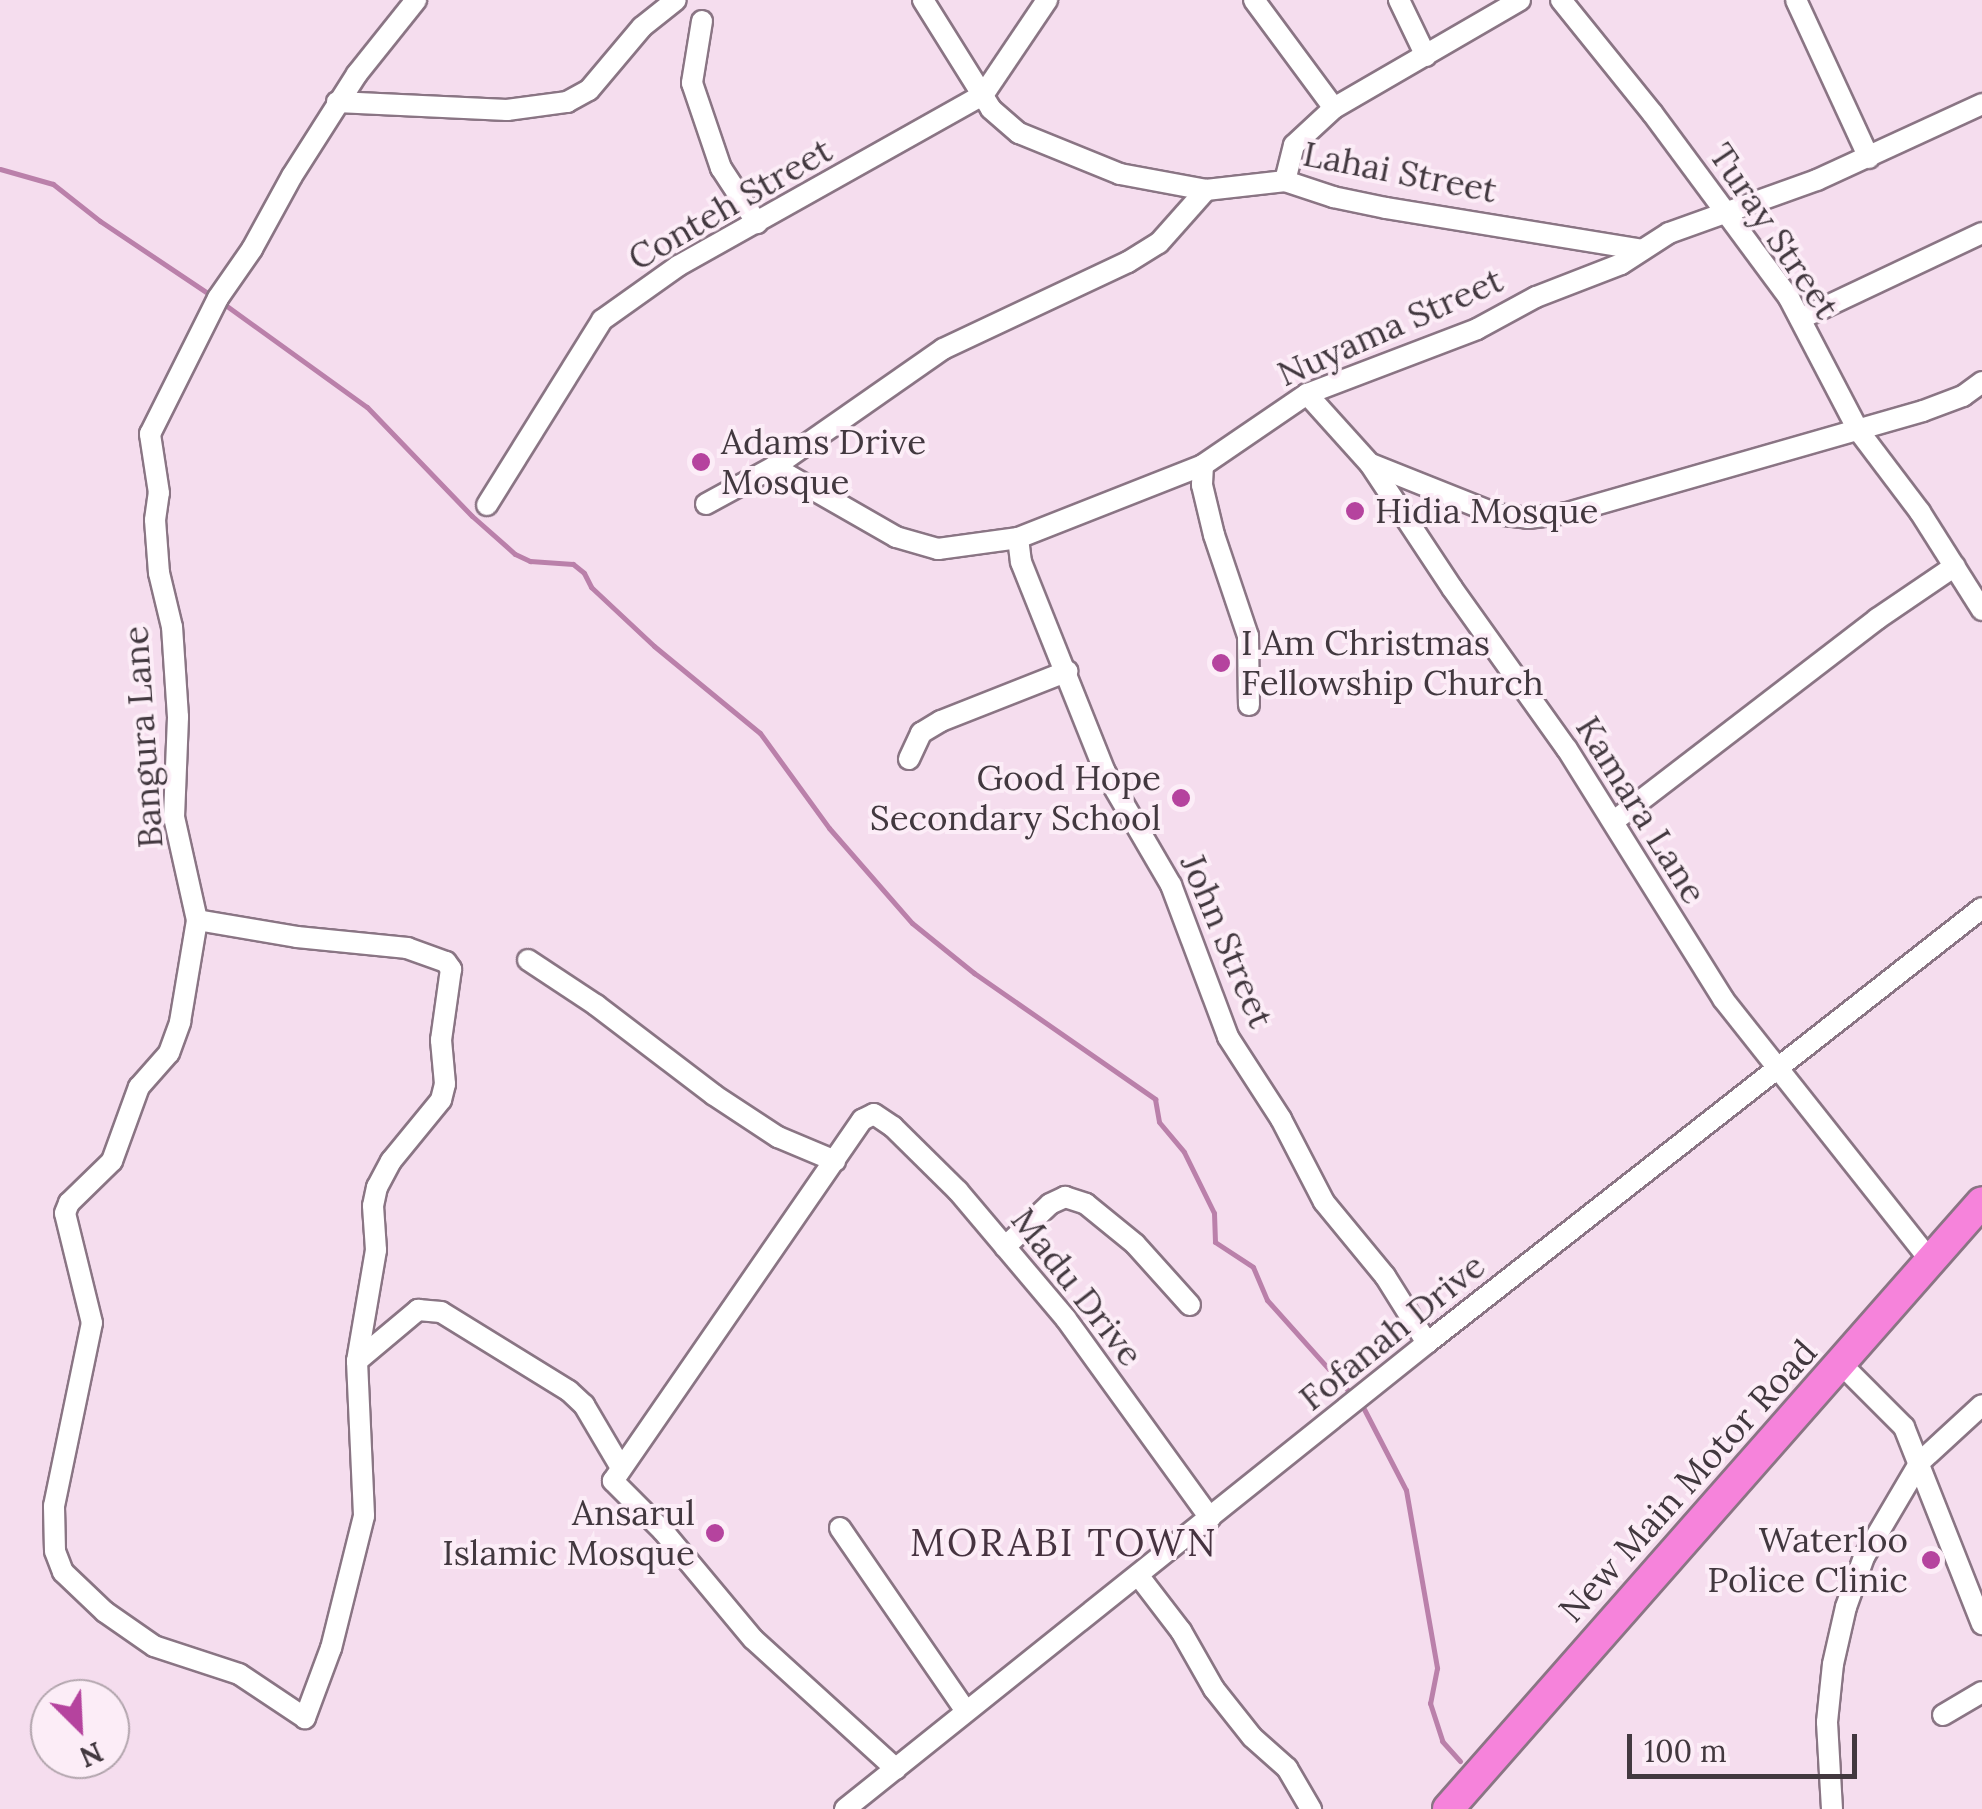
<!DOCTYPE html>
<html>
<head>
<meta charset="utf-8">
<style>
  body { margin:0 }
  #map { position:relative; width:1982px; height:1809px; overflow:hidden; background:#f5ddee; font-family:Lora,serif }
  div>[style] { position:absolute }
  .stream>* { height:5px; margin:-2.5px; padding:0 2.5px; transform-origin:2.5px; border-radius:2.5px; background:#ba80aa }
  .roads { filter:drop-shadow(2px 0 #8a7584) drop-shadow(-2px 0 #8a7584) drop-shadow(0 2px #8a7584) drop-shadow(0 -2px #8a7584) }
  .minor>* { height:20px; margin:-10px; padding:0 10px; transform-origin:10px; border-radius:10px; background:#fff }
  .highway>* { height:30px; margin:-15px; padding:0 15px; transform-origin:15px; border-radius:15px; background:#f683db }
  .dots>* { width:28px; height:28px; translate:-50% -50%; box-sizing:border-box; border:5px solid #fcedf7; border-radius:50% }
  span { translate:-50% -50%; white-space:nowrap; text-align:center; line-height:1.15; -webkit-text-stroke:8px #fcedf7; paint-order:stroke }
  .street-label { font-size:35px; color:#42383f }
  .poi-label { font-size:35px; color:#42383f }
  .left { translate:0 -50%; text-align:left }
  .right { translate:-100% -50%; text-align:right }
  .neighbourhood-label { font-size:38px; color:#463340; letter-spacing:2.5px }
  .north { position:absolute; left:30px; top:1679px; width:100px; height:100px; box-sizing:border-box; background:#fcedf7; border:2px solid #b2a5ad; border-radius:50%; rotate:156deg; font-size:28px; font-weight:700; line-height:40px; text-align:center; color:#42383f }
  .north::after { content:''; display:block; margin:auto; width:35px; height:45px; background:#b5439e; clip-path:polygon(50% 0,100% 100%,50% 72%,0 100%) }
  .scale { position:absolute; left:1627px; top:1734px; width:230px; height:45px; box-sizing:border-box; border:5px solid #42383f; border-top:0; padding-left:12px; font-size:30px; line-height:35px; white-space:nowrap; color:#42383f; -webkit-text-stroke:8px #fcedf7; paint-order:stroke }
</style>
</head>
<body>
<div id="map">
  <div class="stream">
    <div style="left:0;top:169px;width:55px;rotate:15.8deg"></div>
    <div style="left:53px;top:184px;width:60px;rotate:38.2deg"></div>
    <div style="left:100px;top:221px;width:135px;rotate:33.8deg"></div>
    <div style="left:224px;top:304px;width:176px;rotate:35.8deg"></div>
    <div style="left:367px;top:407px;width:151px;rotate:46.1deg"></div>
    <div style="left:472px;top:516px;width:57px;rotate:41.5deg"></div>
    <div style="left:515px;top:554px;width:17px;rotate:25deg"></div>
    <div style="left:530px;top:561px;width:43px;rotate:4deg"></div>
    <div style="left:573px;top:564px;width:14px;rotate:39deg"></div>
    <div style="left:584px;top:573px;width:16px;rotate:63deg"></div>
    <div style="left:591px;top:587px;width:86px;rotate:43.1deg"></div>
    <div style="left:654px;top:646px;width:137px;rotate:39.4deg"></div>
    <div style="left:760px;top:733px;width:117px;rotate:54deg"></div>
    <div style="left:829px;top:828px;width:126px;rotate:48.9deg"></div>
    <div style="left:912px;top:923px;width:80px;rotate:38.9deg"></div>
    <div style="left:974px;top:973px;width:221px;rotate:34.8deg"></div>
    <div style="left:1155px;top:1099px;width:23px;rotate:80deg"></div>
    <div style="left:1159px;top:1122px;width:39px;rotate:50deg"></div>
    <div style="left:1184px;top:1152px;width:68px;rotate:63.8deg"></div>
    <div style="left:1214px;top:1213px;width:29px;rotate:88deg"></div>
    <div style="left:1215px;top:1242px;width:45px;rotate:33.3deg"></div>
    <div style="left:1253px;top:1267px;width:36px;rotate:67deg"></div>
    <div style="left:1267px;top:1300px;width:126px;rotate:48.2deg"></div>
    <div style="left:1364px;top:1409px;width:91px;rotate:62.6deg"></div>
    <div style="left:1406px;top:1490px;width:181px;rotate:80.1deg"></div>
    <div style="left:1437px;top:1668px;width:36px;rotate:101deg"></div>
    <div style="left:1430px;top:1703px;width:40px;rotate:72deg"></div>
    <div style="left:1442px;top:1741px;width:27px;rotate:48deg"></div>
  </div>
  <div class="roads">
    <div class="minor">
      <div style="left:923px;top:0;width:128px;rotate:58deg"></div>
      <div style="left:991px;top:109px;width:37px;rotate:41deg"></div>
      <div style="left:1019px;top:133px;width:109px;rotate:22.1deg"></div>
      <div style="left:1120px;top:174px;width:87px;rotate:10.5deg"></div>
      <div style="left:1206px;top:190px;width:80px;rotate:-6.5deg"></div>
      <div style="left:1285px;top:181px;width:51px;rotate:18.4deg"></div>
      <div style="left:1333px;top:197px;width:54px;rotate:11.7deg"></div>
      <div style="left:1386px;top:208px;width:259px;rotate:9.3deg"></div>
      <div style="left:1254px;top:0;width:134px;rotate:53.5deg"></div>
      <div style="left:1399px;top:0;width:62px;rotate:64.3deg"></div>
      <div style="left:1561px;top:0;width:146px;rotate:51.1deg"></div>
      <div style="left:1653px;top:114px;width:229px;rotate:53.5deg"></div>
      <div style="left:1789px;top:298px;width:149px;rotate:62.4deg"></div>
      <div style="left:1858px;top:430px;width:103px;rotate:52.9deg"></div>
      <div style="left:1920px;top:512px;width:116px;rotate:57.7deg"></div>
      <div style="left:1796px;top:0;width:174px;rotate:65.2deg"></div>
      <div style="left:702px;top:21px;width:63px;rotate:99.2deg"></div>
      <div style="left:692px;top:83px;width:90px;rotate:71.2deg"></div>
      <div style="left:721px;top:168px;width:66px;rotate:56.8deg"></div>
      <div style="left:337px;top:102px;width:170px;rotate:2.7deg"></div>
      <div style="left:507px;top:110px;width:61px;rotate:-7.6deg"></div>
      <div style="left:567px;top:102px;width:25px;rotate:-29deg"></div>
      <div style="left:589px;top:90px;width:82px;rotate:-49.9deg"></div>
      <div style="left:642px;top:27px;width:43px;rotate:-38.5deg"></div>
      <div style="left:1285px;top:181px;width:37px;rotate:-76deg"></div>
      <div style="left:1294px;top:145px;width:54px;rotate:-42.8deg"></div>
      <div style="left:1334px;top:108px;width:215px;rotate:-30.1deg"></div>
      <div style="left:1802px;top:318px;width:199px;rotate:-25.3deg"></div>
      <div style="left:1307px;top:394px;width:94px;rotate:48deg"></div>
      <div style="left:1370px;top:464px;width:149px;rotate:56.5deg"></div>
      <div style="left:1452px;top:588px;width:198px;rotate:54.5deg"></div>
      <div style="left:1567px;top:749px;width:295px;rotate:58deg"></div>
      <div style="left:1723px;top:999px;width:335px;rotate:51.6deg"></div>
      <div style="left:1371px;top:464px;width:135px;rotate:21.8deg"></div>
      <div style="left:1496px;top:514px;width:32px;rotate:7deg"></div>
      <div style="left:1528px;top:518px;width:39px;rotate:-7deg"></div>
      <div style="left:1567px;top:513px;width:370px;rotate:-16deg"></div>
      <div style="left:1923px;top:411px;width:43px;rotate:-20.6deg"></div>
      <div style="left:1963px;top:396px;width:24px;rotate:-36deg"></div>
      <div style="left:1203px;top:465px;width:20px;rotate:93deg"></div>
      <div style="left:1202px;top:485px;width:51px;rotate:76.5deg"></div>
      <div style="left:1214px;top:535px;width:107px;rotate:71.4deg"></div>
      <div style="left:1248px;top:636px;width:69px;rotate:89.2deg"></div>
      <div style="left:774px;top:467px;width:141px;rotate:29.8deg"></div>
      <div style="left:896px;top:537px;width:44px;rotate:15.9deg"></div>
      <div style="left:938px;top:549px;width:81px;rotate:-7.8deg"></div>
      <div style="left:1018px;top:538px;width:199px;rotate:-21.5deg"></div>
      <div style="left:1203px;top:465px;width:126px;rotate:-34.3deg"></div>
      <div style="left:1307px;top:394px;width:182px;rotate:-20.9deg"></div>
      <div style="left:1477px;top:329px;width:67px;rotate:-28.5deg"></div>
      <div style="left:1536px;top:297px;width:91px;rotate:-21.2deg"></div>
      <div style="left:1621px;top:264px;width:57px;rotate:-32.9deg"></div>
      <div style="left:1669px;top:233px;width:157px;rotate:-19.7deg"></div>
      <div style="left:1817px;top:180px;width:182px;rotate:-24.7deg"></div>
      <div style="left:706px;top:504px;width:77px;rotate:-28.6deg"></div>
      <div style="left:774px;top:467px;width:206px;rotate:-34.9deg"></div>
      <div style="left:943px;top:349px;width:204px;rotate:-25.2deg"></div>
      <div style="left:1128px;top:262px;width:36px;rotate:-32deg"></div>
      <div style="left:1159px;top:243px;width:71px;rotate:-48.4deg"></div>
      <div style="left:487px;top:505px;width:218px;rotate:-58.1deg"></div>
      <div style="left:602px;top:320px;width:93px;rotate:-35.4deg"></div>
      <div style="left:678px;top:266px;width:350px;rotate:-29.3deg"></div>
      <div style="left:983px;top:95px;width:115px;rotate:-56deg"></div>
      <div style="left:1018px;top:538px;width:24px;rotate:83deg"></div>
      <div style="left:1021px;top:562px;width:226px;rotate:68.2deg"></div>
      <div style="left:1105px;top:772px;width:131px;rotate:59.7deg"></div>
      <div style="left:1171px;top:885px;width:162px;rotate:69.4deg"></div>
      <div style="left:1228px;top:1037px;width:98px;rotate:57.1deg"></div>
      <div style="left:1281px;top:1119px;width:93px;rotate:62.6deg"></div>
      <div style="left:1324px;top:1202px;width:96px;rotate:50.5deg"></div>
      <div style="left:1385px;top:1276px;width:79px;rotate:57.9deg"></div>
      <div style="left:909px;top:759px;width:29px;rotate:-65deg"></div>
      <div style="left:921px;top:733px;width:23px;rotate:-31deg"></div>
      <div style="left:941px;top:721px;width:136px;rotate:-21.5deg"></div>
      <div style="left:1614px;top:821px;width:332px;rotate:-37.5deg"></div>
      <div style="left:1877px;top:619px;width:94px;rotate:-34.2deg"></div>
      <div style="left:197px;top:920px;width:101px;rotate:9.6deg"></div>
      <div style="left:297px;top:937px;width:111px;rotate:5.7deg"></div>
      <div style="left:407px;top:948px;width:41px;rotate:19.7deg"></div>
      <div style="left:446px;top:962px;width:9px;rotate:54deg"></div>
      <div style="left:451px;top:969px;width:72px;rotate:98deg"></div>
      <div style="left:441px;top:1040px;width:44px;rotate:84.8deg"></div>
      <div style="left:445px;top:1084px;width:16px;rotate:104deg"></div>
      <div style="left:441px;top:1100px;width:79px;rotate:129.3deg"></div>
      <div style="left:391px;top:1161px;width:30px;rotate:118deg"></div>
      <div style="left:377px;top:1187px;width:19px;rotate:102deg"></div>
      <div style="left:373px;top:1206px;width:44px;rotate:86.1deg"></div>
      <div style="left:376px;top:1250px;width:113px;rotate:99.7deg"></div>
      <div style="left:357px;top:1361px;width:155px;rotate:87.4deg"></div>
      <div style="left:364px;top:1516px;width:136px;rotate:104deg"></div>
      <div style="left:331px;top:1648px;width:75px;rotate:110.4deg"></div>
      <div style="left:305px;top:1718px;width:79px;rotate:-146.3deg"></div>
      <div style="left:239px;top:1674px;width:89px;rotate:-161.8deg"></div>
      <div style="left:154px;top:1646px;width:60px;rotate:-145.2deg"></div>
      <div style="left:105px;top:1612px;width:58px;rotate:-136.4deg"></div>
      <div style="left:63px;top:1572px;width:22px;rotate:-111deg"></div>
      <div style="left:55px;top:1551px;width:45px;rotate:-91.3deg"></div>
      <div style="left:54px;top:1506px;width:187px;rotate:-78.3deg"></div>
      <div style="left:92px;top:1323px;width:113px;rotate:-103.8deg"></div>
      <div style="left:65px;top:1213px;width:11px;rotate:-68deg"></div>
      <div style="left:69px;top:1203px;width:60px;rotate:-44.3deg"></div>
      <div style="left:112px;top:1161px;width:79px;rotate:-70deg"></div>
      <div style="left:139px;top:1087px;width:45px;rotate:-48.6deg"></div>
      <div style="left:169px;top:1053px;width:33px;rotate:-70deg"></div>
      <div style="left:180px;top:1022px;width:103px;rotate:-80.5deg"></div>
      <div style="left:197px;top:920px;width:106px;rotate:-102.6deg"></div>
      <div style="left:174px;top:817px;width:100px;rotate:-87.7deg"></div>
      <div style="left:178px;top:717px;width:90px;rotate:-93.8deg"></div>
      <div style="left:172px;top:627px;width:56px;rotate:-103.5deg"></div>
      <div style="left:159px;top:573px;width:53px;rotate:-94.3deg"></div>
      <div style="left:155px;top:520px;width:27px;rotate:-82deg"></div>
      <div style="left:159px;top:493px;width:60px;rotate:-98.7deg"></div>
      <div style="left:150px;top:434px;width:152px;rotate:-63.4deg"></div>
      <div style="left:218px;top:298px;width:60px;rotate:-55.2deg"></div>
      <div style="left:252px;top:249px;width:83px;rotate:-61.3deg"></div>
      <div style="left:292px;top:176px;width:121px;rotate:-57.5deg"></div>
      <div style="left:357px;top:74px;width:95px;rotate:-51.4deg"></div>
      <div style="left:528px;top:960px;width:82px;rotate:33.5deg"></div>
      <div style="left:596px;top:1005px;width:148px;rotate:37.3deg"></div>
      <div style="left:714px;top:1095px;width:77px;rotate:33.3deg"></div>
      <div style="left:778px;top:1137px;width:62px;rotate:22.8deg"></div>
      <div style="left:1005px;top:1247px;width:62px;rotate:-43.7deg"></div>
      <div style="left:1050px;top:1204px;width:17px;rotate:-25deg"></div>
      <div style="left:1065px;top:1197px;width:22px;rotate:18deg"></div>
      <div style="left:1086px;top:1204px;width:63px;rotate:39.2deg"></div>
      <div style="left:1135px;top:1244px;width:82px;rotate:48deg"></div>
      <div style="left:357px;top:1361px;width:80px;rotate:-39.9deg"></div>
      <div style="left:418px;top:1310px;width:23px;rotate:5deg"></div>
      <div style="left:441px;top:1312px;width:150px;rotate:31.7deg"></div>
      <div style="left:569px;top:1391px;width:21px;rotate:43deg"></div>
      <div style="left:584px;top:1405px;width:71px;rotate:59.5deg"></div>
      <div style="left:1851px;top:1374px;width:75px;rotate:45deg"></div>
      <div style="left:1904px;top:1427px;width:212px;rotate:68.4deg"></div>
      <div style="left:840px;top:1528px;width:222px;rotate:55.5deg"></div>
      <div style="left:1138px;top:1575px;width:71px;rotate:52.5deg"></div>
      <div style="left:1181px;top:1631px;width:67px;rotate:60.4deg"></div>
      <div style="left:1214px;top:1689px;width:61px;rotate:51.6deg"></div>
      <div style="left:1252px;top:1737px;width:47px;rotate:41.5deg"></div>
      <div style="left:1287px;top:1768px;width:48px;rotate:59.7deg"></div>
      <div style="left:1943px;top:1715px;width:45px;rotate:-30.5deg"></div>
      <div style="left:896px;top:1769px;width:193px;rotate:-137.7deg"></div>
      <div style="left:753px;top:1639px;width:141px;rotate:-129.8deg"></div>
      <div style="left:663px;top:1531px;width:71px;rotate:-135deg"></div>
      <div style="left:613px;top:1481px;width:439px;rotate:-55.4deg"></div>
      <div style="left:862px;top:1120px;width:13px;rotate:-27deg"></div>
      <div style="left:874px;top:1114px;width:23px;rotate:34deg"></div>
      <div style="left:893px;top:1127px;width:91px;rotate:44.6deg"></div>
      <div style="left:958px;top:1191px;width:167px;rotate:49.8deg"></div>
      <div style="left:1066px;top:1319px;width:246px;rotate:54.1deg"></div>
      <div style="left:845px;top:1809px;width:746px;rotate:-38.68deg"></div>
      <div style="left:1427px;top:1343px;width:705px;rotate:-38.09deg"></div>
      <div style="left:1832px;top:1809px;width:87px;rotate:-93.3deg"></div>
      <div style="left:1827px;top:1722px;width:58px;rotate:-84.1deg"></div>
      <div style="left:1833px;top:1664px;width:58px;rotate:-77.2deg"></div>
      <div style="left:1846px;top:1607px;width:53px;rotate:-70.2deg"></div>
      <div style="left:1864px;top:1557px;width:110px;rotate:-59.5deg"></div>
      <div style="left:1920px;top:1462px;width:84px;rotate:-42.6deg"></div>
    </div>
    <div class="highway">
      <div style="left:1448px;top:1809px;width:808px;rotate:-48.66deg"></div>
    </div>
  </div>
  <div class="dots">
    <div style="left:701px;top:462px;background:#b5439e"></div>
    <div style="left:1355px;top:511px;background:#b5439e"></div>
    <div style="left:1221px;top:663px;background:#b5439e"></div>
    <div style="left:1181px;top:798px;background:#b5439e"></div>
    <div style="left:715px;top:1533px;background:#b5439e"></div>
    <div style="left:1931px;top:1560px;background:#b5439e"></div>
  </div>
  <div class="street-label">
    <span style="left:1400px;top:172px;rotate:11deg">Lahai Street</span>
    <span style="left:730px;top:204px;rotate:-30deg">Conteh Street</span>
    <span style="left:1774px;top:231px;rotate:56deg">Turay Street</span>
    <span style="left:1390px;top:327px;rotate:-24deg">Nuyama Street</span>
    <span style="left:143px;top:737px;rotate:-94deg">Bangura Lane</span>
    <span style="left:1641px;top:810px;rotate:58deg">Kamara Lane</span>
    <span style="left:1227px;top:941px;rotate:67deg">John Street</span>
    <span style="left:1077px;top:1287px;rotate:52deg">Madu Drive</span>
    <span style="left:1392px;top:1332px;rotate:-39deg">Fofanah Drive</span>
    <span style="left:1688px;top:1481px;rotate:-48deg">New Main Motor Road</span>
  </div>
  <div class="poi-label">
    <span class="left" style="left:721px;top:462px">Adams Drive<br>Mosque</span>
    <span class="left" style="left:1375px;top:511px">Hidia Mosque</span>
    <span class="left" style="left:1241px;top:663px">I Am Christmas<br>Fellowship Church</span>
    <span class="right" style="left:1161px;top:798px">Good Hope<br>Secondary School</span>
    <span class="right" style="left:695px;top:1533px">Ansarul<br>Islamic Mosque</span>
    <span class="right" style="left:1908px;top:1560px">Waterloo<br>Police Clinic</span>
  </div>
  <div class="neighbourhood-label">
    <span style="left:1064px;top:1543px">MORABI TOWN</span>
  </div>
  <div class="north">N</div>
  <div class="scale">100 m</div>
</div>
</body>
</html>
